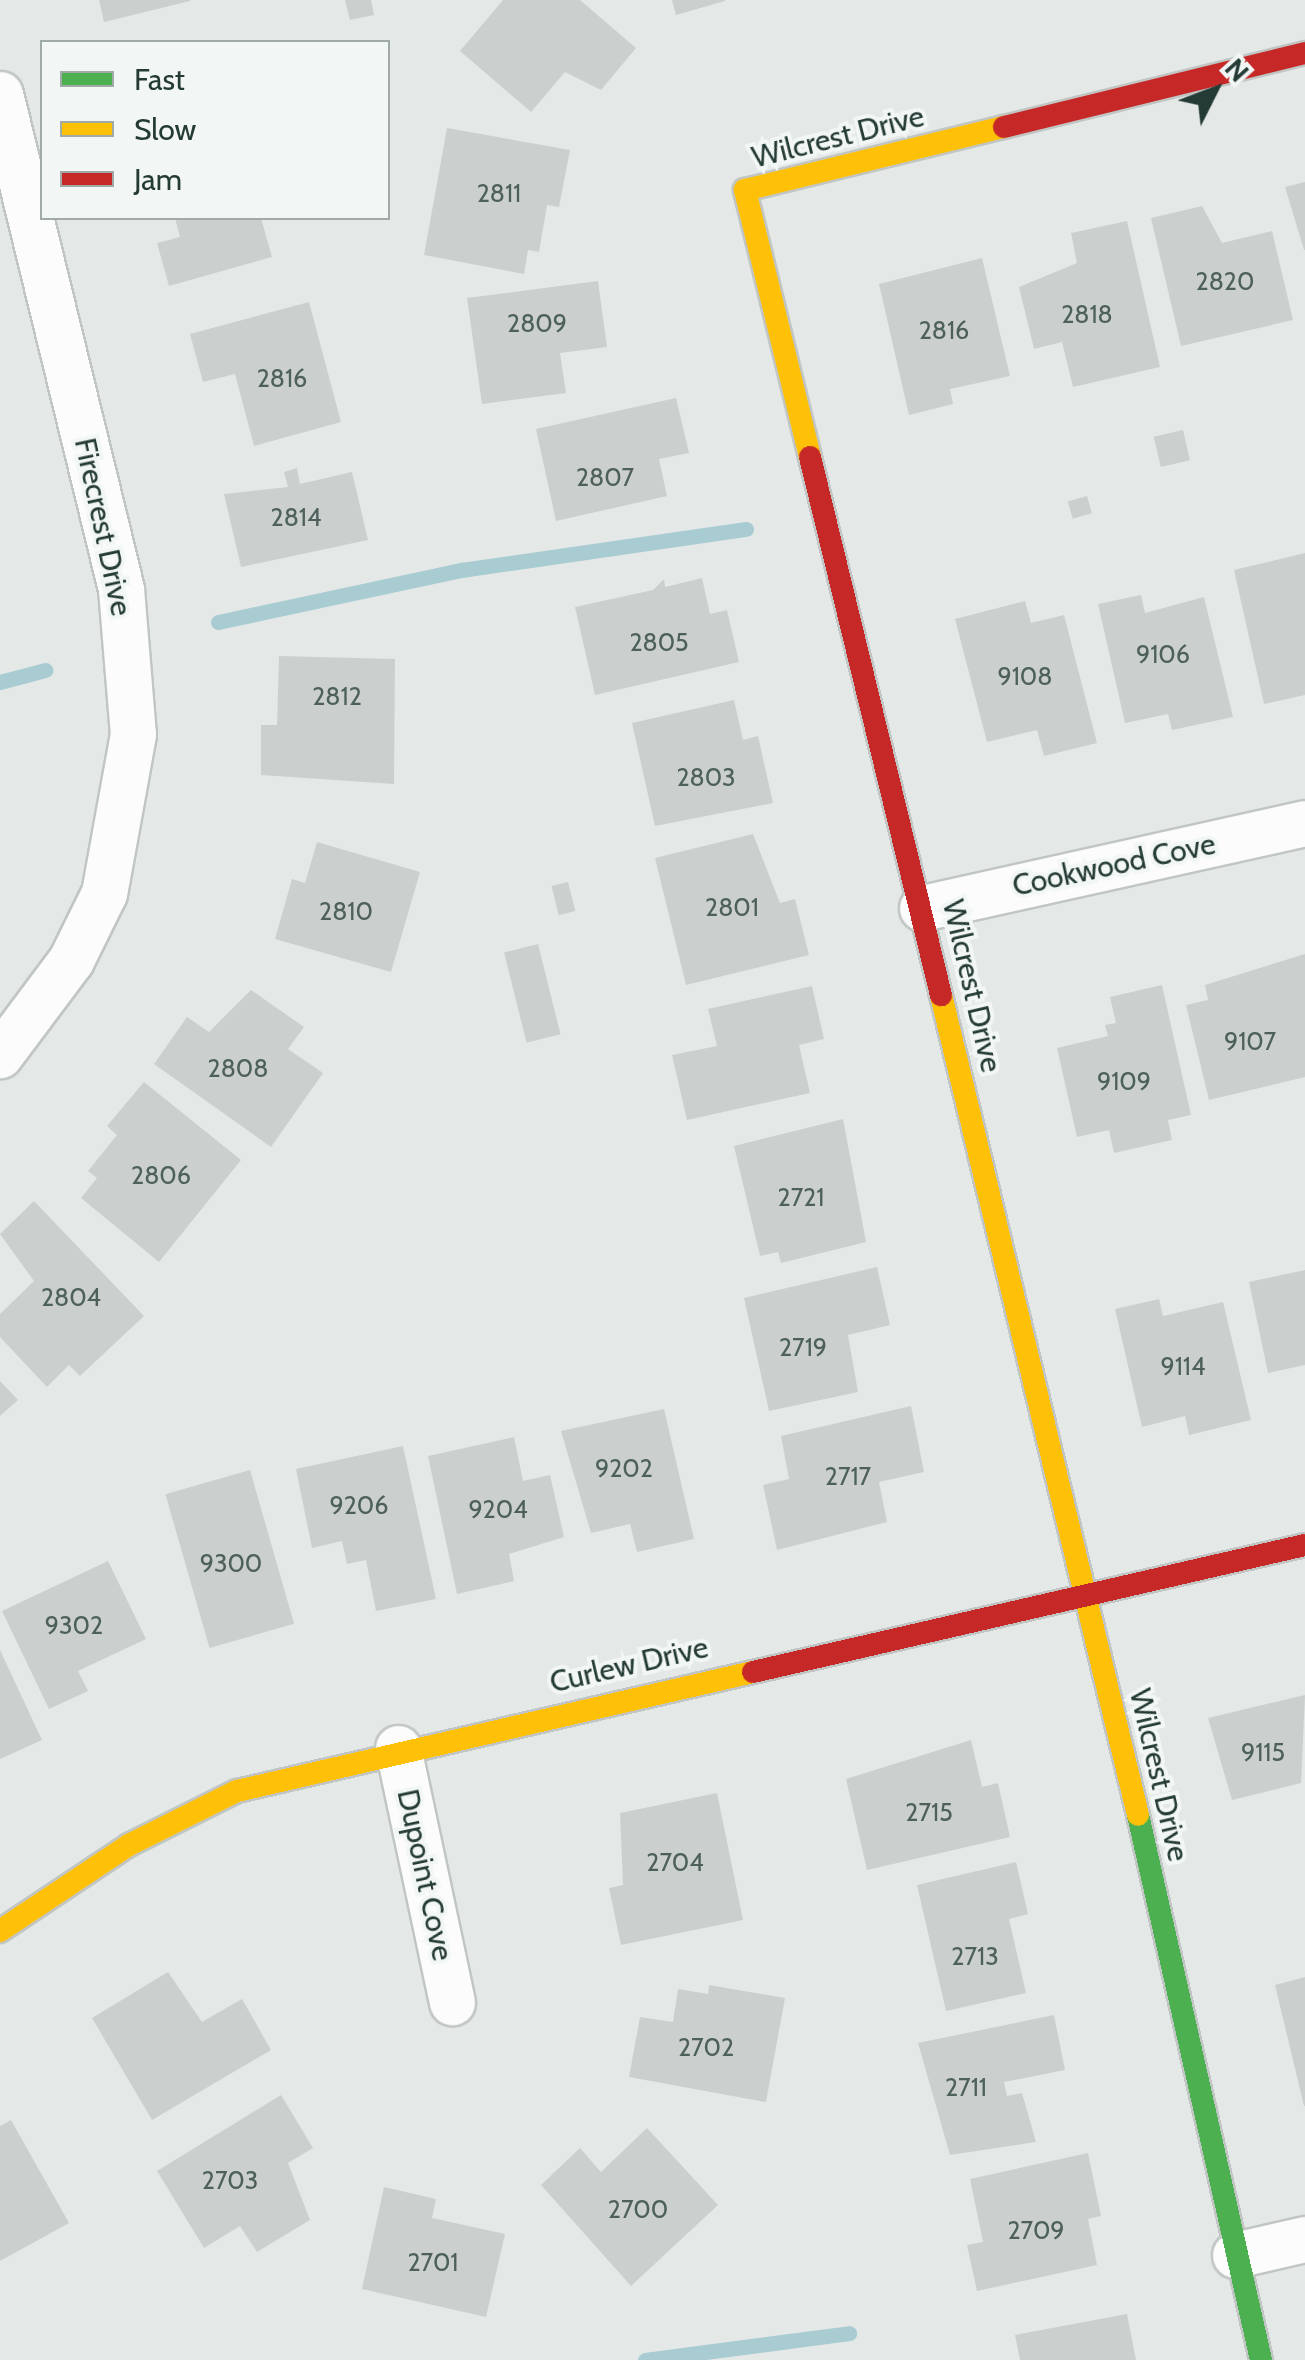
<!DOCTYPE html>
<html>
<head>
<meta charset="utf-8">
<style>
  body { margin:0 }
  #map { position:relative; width:1305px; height:2360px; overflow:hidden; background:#e4e9e7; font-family:Cabin,sans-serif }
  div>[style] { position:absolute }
  .stream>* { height:15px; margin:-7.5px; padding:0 7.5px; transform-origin:7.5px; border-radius:7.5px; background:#a9cbd2 }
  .building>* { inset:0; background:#cbd0ce; transform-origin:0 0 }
  .roads { filter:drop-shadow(2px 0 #c1c6c4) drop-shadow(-2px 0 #c1c6c4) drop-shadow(0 2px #c1c6c4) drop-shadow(0 -2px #c1c6c4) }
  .street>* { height:45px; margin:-22.5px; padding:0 22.5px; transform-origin:22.5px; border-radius:22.5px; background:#fbfcfb }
  .fast>* { height:22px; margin:-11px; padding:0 11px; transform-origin:11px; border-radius:11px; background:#4caf50 }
  .slow>* { height:22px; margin:-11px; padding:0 11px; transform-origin:11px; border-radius:11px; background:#ffc107 }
  .jam>* { height:22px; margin:-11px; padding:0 11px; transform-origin:11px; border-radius:11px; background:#c62828 }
  span { translate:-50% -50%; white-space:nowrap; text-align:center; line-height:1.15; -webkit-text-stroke:8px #f2f7f5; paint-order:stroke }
  .number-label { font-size:25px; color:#4e605c }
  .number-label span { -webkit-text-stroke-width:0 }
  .street-label { font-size:30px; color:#243a35 }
  .legend { position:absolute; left:40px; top:40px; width:350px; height:180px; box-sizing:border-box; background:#f2f7f5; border:2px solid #a0aba8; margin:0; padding:12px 18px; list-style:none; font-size:30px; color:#243a35 }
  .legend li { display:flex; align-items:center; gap:20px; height:50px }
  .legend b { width:50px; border:2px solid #a0aba8 }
  .north { position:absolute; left:1165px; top:40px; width:100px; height:100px; -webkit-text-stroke:8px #f2f7f5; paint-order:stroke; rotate:48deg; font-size:28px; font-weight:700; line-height:40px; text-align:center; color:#243a35 }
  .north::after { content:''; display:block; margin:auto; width:35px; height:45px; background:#243a35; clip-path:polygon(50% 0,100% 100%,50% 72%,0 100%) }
</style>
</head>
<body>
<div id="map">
  <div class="stream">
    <div style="left:218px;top:622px;width:249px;rotate:-12.1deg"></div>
    <div style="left:461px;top:570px;width:288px;rotate:-8.2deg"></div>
    <div style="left:0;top:682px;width:47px;rotate:-14.9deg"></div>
    <div style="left:645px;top:2360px;width:206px;rotate:-7.5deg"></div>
  </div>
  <div class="building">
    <div style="clip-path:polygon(99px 0,190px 0,190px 1px,104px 22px)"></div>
    <div style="clip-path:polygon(345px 0,371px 0,374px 15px,350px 20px)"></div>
    <div style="clip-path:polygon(503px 0,580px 0,636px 48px,601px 90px,565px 72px,531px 112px,460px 51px)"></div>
    <div style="clip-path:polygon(672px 0,725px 0,725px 1px,676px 15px)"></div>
    <div style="clip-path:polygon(447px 128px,570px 150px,559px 207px,547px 205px,539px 252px,528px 250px,524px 274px,424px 255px)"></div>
    <div style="clip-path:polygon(1305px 182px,1305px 250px,1304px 250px,1285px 187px)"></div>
    <div style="clip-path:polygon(1202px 206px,1222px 243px,1272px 231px,1293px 320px,1181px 346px,1151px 218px)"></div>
    <div style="clip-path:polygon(175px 218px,261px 218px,272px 257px,169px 286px,157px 243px,180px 237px)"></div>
    <div style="clip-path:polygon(1127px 221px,1160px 367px,1073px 387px,1062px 342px,1034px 349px,1019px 287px,1077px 263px,1071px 233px)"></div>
    <div style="clip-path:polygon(982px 258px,1010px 376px,950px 389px,953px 404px,909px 415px,879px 284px)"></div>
    <div style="clip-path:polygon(598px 281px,607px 347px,560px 353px,566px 393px,482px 404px,467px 298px)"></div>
    <div style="clip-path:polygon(309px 302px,341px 422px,254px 446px,235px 374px,203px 382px,190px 334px)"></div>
    <div style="clip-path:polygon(676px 398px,689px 453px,659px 459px,667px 496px,556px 521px,536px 429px)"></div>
    <div style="left:1183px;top:430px;width:31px;height:30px;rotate:77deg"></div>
    <div style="clip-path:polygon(297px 468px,300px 484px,352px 472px,368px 540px,241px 567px,224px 494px,288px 487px,284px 472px)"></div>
    <div style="left:1087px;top:496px;width:18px;height:20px;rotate:74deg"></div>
    <div style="clip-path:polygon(1305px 553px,1305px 695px,1264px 704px,1234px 570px)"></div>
    <div style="clip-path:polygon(702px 578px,710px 614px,727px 610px,739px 662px,595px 695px,575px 607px,653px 590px,664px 579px,665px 587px)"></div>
    <div style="clip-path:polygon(1141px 595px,1145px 613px,1204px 597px,1233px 717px,1172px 730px,1168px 714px,1125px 723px,1098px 604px)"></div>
    <div style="clip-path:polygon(1025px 601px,1031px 623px,1064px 615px,1097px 743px,1044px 756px,1037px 730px,987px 742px,955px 619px)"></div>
    <div style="clip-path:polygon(279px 656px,395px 659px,394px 784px,261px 775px,261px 725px,277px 725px)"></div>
    <div style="clip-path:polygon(734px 700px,743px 740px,758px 736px,773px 803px,655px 826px,632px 723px)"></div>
    <div style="clip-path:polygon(753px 834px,780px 903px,795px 899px,809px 955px,686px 985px,655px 858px)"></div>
    <div style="clip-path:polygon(317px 842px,420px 872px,391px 972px,275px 939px,292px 879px,305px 883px)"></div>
    <div style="left:568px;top:882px;width:30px;height:17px;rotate:76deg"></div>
    <div style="left:538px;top:944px;width:93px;height:35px;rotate:76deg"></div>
    <div style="clip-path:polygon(1305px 954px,1305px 1077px,1209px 1100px,1186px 1005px,1208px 1000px,1205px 985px)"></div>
    <div style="clip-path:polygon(1162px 985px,1191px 1115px,1168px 1120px,1172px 1140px,1114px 1153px,1109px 1130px,1077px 1137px,1057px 1048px,1108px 1036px,1105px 1025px,1116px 1023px,1110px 997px)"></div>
    <div style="clip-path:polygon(812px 986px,824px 1039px,799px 1045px,810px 1093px,687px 1120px,672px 1055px,717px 1046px,708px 1009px)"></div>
    <div style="clip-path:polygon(251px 990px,304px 1027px,288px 1049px,323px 1073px,271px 1147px,154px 1064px,187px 1017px,209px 1032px)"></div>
    <div style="clip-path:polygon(144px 1082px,241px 1160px,159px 1262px,81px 1198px,97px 1178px,88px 1171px,117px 1135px,107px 1126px)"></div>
    <div style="clip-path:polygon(843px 1119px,866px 1242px,781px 1263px,778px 1252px,760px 1256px,734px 1146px)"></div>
    <div style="clip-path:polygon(34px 1201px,144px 1316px,80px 1376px,69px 1365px,47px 1387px,0 1337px,0 1314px,34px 1281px,0 1234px)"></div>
    <div style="clip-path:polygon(877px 1267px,890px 1325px,848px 1335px,858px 1392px,769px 1411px,744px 1298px)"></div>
    <div style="clip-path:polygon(1305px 1270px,1305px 1365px,1268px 1373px,1249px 1282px)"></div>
    <div style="clip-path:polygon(1159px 1299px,1163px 1316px,1223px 1302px,1251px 1420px,1189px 1435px,1185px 1416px,1142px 1427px,1115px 1309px)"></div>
    <div style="clip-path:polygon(0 1381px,18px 1400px,0 1416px)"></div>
    <div style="clip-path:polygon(911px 1406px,924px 1472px,879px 1482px,887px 1522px,777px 1550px,763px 1485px,789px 1479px,781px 1436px)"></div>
    <div style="clip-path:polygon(664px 1409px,694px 1539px,637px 1552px,630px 1524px,591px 1533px,561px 1431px)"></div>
    <div style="clip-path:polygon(514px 1437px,523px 1481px,550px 1475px,564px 1537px,509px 1554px,514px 1581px,457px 1594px,428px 1456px)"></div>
    <div style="clip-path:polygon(403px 1446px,436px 1599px,376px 1611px,366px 1560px,347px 1564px,342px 1541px,312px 1548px,296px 1469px)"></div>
    <div style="left:250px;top:1470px;width:160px;height:88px;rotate:74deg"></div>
    <div style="clip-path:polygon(108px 1561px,146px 1639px,78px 1671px,88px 1691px,49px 1709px,2px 1611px)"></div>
    <div style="clip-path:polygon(0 1650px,42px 1740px,0 1759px)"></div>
    <div style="clip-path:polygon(1305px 1695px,1301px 1783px,1232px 1800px,1208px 1718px)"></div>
    <div style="clip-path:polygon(971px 1740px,982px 1787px,998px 1783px,1010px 1837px,867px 1870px,846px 1779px)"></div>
    <div style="clip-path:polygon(717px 1793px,743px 1920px,621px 1945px,609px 1888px,623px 1885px,620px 1813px)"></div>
    <div style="clip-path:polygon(1016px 1862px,1028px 1914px,1009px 1919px,1026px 1993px,946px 2011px,917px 1885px)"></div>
    <div style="clip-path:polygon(168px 1972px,202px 2022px,242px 1999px,271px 2050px,152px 2120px,92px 2018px)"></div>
    <div style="clip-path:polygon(1305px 1977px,1305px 2106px,1304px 2106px,1275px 1985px)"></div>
    <div style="clip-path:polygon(709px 1985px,785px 1998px,766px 2102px,629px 2077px,640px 2017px,673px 2022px,678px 1989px,708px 1994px)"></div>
    <div style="clip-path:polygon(1054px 2015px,1065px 2070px,1004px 2082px,1007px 2096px,1022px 2093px,1036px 2142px,950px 2155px,918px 2043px)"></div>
    <div style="clip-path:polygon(281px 2095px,313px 2148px,288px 2163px,310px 2220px,257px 2252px,240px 2226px,204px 2248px,157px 2171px)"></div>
    <div style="clip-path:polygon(11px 2120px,69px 2223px,0 2261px,0 2126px)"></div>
    <div style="clip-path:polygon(647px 2128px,718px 2205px,631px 2286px,541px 2185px,580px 2148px,601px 2172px)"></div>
    <div style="clip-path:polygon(1088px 2153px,1101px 2216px,1088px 2219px,1097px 2265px,977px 2291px,967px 2245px,983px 2242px,970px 2179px)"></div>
    <div style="clip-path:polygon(384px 2187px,436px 2199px,432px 2218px,505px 2234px,486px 2317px,362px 2289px)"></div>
    <div style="clip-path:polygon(1127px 2314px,1136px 2360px,1020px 2360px,1015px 2335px)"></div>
  </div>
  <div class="roads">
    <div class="street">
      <div style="left:0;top:94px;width:510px;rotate:76.26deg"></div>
      <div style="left:121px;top:589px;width:145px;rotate:85.3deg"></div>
      <div style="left:133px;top:734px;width:162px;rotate:100.3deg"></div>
      <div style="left:104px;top:893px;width:75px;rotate:116.2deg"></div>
      <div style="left:71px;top:960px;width:119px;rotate:126.8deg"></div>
      <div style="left:922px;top:908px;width:392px;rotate:-12.5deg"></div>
      <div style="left:398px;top:1748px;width:260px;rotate:78deg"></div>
      <div style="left:1235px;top:2255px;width:72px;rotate:-12.9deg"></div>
    </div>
    <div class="fast">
      <div style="left:1138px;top:1815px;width:559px;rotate:77.28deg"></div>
    </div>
    <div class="slow">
      <div style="left:810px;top:457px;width:275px;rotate:-103.7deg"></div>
      <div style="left:745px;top:190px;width:267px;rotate:-13.7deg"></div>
      <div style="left:941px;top:995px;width:843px;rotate:76.49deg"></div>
      <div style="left:0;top:1931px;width:155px;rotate:-33.7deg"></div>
      <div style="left:129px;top:1845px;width:121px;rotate:-26.6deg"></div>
      <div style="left:237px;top:1791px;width:530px;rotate:-12.99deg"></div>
    </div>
    <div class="jam">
      <div style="left:1004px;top:127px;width:310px;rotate:-13.8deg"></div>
      <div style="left:810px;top:457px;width:554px;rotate:76.32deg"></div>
      <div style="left:753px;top:1672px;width:566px;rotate:-12.96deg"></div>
    </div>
  </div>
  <div class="number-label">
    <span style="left:499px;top:193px">2811</span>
    <span style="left:1225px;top:281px">2820</span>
    <span style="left:1087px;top:314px">2818</span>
    <span style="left:537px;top:323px">2809</span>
    <span style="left:944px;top:330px">2816</span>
    <span style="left:282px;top:378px">2816</span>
    <span style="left:605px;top:477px">2807</span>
    <span style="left:296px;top:517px">2814</span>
    <span style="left:659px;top:642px">2805</span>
    <span style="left:1163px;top:654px">9106</span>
    <span style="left:1025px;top:676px">9108</span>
    <span style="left:337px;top:696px">2812</span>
    <span style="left:706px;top:777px">2803</span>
    <span style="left:732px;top:907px">2801</span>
    <span style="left:346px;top:911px">2810</span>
    <span style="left:1250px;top:1041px">9107</span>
    <span style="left:238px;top:1068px">2808</span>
    <span style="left:1124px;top:1081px">9109</span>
    <span style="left:161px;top:1175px">2806</span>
    <span style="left:801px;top:1197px">2721</span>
    <span style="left:71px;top:1297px">2804</span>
    <span style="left:803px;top:1347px">2719</span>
    <span style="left:1183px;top:1366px">9114</span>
    <span style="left:624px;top:1468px">9202</span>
    <span style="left:848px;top:1476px">2717</span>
    <span style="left:359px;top:1505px">9206</span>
    <span style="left:498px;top:1509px">9204</span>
    <span style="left:231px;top:1563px">9300</span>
    <span style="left:74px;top:1625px">9302</span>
    <span style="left:1263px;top:1752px">9115</span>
    <span style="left:929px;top:1812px">2715</span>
    <span style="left:675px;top:1862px">2704</span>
    <span style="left:975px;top:1956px">2713</span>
    <span style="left:706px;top:2047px">2702</span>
    <span style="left:966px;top:2087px">2711</span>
    <span style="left:230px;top:2180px">2703</span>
    <span style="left:638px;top:2209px">2700</span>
    <span style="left:1036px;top:2230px">2709</span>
    <span style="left:433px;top:2262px">2701</span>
  </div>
  <div class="street-label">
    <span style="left:838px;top:137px;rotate:-14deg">Wilcrest Drive</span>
    <span style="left:103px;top:527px;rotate:78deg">Firecrest Drive</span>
    <span style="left:1114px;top:865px;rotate:-12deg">Cookwood Cove</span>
    <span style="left:972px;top:986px;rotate:77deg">Wilcrest Drive</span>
    <span style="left:629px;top:1665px;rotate:-13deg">Curlew Drive</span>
    <span style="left:1159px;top:1775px;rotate:77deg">Wilcrest Drive</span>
    <span style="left:425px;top:1875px;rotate:78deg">Dupoint Cove</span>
  </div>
  <ul class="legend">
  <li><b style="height:12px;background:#4caf50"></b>Fast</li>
  <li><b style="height:12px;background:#ffc107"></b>Slow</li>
  <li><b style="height:12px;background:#c62828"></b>Jam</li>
  </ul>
  <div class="north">N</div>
</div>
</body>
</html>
